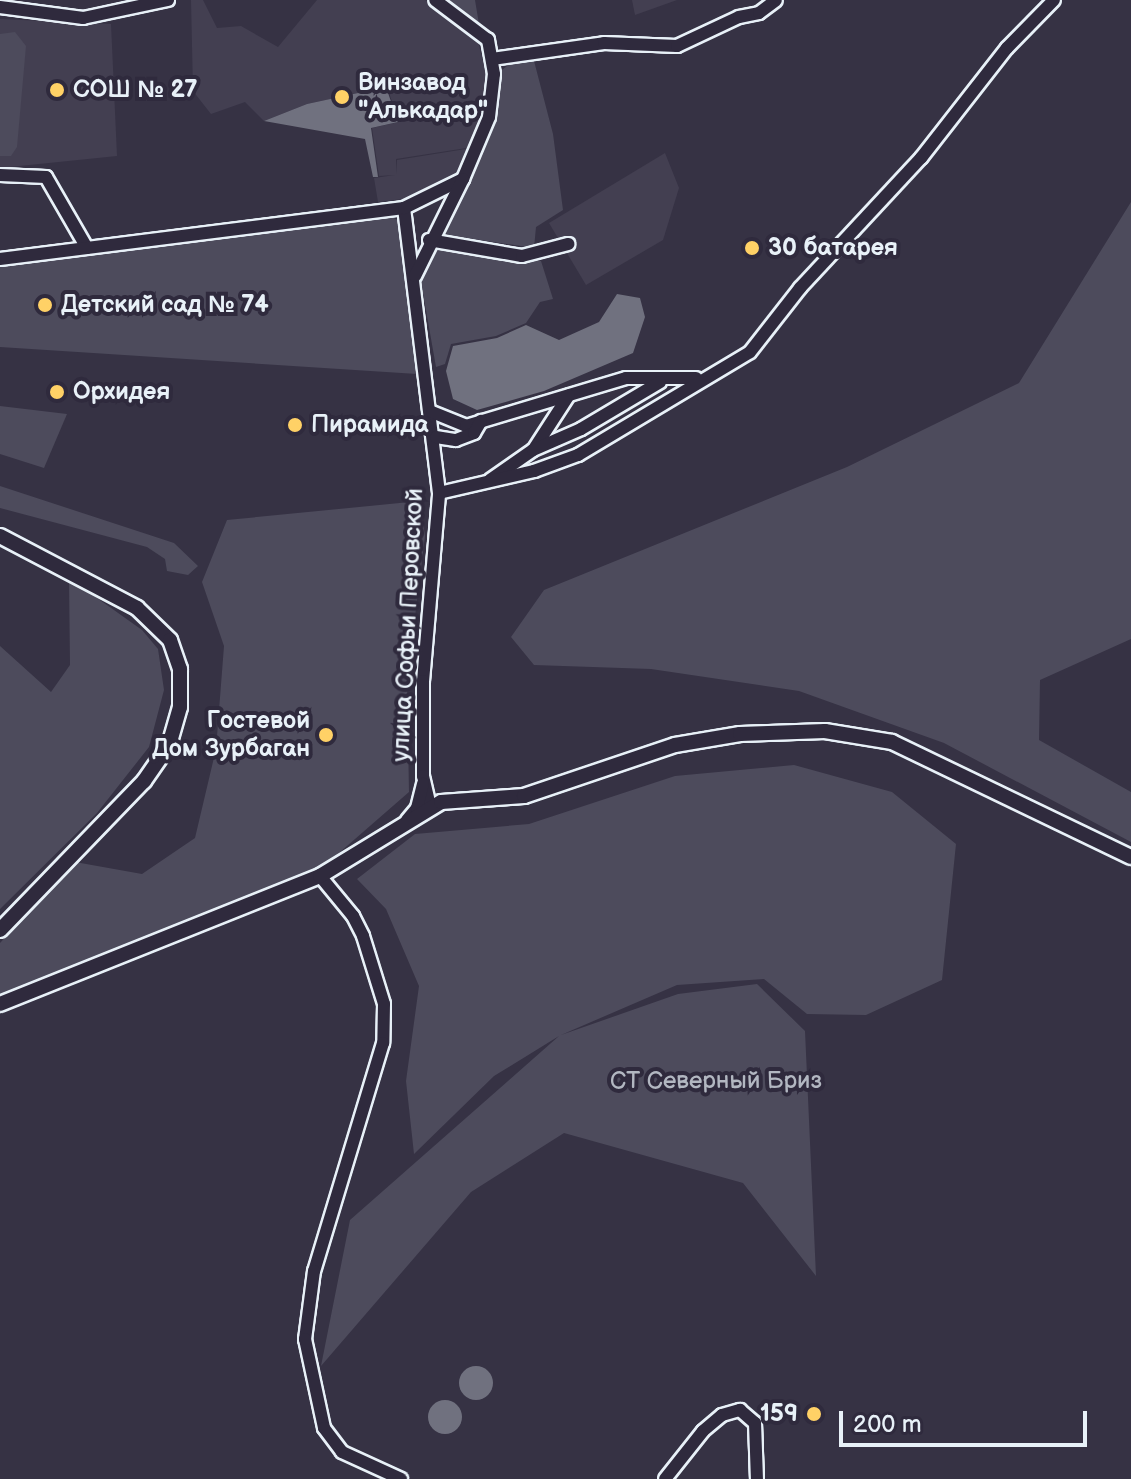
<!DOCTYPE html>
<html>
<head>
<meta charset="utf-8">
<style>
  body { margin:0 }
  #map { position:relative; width:1131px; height:1479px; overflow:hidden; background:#363244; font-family:"Balsamiq Sans",sans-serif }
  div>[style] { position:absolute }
  .built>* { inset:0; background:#433f51 }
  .green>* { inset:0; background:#4d4b5c }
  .water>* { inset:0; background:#70717f }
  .round { border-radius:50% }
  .roads { filter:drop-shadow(2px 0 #e8f1f8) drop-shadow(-2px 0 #e8f1f8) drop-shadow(0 2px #e8f1f8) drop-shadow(0 -2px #e8f1f8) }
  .minor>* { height:12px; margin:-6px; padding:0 6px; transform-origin:6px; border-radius:6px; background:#2f2a3d }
  .major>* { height:14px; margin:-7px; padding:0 7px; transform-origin:7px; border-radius:7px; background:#2f2a3d }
  .dots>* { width:22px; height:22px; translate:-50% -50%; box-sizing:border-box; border:4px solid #2f2a3d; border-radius:50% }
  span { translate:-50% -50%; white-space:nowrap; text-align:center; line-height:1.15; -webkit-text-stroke:8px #2f2a3d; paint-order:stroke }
  .poi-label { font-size:24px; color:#e8f1f8; font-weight:700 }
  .left { translate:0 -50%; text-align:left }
  .right { translate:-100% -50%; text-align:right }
  .street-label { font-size:24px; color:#e8f1f8 }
  .park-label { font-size:24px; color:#b2b7c1 }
  .scale { position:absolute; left:839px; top:1411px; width:248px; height:36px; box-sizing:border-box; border:4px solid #e8f1f8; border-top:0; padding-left:10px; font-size:24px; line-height:28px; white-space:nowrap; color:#e8f1f8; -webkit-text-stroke:6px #2f2a3d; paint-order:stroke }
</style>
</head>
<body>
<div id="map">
  <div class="built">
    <div style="clip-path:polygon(191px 0,203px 0,217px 28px,241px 26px,278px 47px,317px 0,425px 0,444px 11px,476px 33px,490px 90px,473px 147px,396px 159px,396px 174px,397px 160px,472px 148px,459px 175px,411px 198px,378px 202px,374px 178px,395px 175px,379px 176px,372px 128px,399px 122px,387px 87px,307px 104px,264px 121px,245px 102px,211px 114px,193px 91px)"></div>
    <div style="clip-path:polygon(632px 0,677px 0,635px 15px)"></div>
    <div style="clip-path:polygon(0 19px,111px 24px,117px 156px,0 168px)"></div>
    <div style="clip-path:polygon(665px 153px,679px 188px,663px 240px,586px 285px,549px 223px)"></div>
  </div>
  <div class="green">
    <div style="clip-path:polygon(445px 0,475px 0,479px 24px,448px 2px)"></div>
    <div style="clip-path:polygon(15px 32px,26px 46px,17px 147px,11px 156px,0 156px,0 34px)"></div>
    <div style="clip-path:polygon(533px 57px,553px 134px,563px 210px,536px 227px,534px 248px,447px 235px,444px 227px,493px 123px,498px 73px,516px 59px)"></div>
    <div style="clip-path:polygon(1131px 202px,1131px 639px,1040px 680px,1039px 740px,1131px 792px,1131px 842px,944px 743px,799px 691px,651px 669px,534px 665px,511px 637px,544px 590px,847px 467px,1019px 383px)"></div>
    <div style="clip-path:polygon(387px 215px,400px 221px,417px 374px,0 347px,0 266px)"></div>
    <div style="clip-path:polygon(440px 244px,541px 261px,553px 299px,540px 302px,526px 323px,496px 336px,451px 344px,445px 364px,436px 367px,421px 282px)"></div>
    <div style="clip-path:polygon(0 406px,67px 414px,44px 468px,0 454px)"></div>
    <div style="clip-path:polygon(0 486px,174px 543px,198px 566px,188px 575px,167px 571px,165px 559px,147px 547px,0 508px)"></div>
    <div style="clip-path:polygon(420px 501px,425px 536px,407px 681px,409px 792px,324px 866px,0 995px,0 943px,75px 862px,142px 874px,195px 838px,216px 749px,224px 646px,202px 582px,227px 520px)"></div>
    <div style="clip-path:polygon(69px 578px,142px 630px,158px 649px,164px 690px,149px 747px,97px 813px,0 909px,0 646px,51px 692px,70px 665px)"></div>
    <div style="clip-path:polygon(794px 765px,892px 792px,956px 844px,942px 980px,866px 1015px,807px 1014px,764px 979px,677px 985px,561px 1035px,678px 994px,757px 984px,805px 1031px,816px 1276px,743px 1183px,564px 1133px,471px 1192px,321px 1366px,350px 1220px,559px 1036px,494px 1076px,414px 1154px,406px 1081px,419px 986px,386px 909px,357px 879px,415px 834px,529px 824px,675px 776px)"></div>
  </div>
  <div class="water">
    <div style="clip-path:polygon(386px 87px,398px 122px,371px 128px,378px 177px,373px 177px,365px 139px,264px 121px,307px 104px)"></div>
    <div style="clip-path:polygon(617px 294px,640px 298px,645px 317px,633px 353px,544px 391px,477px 410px,453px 399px,446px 371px,453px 346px,497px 338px,526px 325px,559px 340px,599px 322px)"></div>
    <div class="round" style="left:459px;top:1366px;width:34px;height:34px"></div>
    <div class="round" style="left:428px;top:1400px;width:34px;height:34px"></div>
  </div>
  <div class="roads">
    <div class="minor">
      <div style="left:0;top:7px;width:84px;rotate:7.5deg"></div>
      <div style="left:83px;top:18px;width:87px;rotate:-12deg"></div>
      <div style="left:492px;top:59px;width:113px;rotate:-8.1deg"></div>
      <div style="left:604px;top:43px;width:73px;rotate:2.4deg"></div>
      <div style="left:677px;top:46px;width:68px;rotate:-25.1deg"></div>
      <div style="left:739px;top:17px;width:20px;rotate:-11deg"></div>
      <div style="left:759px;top:13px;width:21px;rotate:-37deg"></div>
      <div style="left:0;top:175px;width:46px;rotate:2.5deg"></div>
      <div style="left:46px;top:177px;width:82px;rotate:60deg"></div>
      <div style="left:404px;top:208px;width:289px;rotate:83deg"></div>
      <div style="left:439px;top:495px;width:187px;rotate:94.9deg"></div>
      <div style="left:423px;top:681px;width:95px;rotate:90deg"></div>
      <div style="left:423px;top:776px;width:31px;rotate:77deg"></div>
      <div style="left:429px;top:240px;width:94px;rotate:9.8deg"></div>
      <div style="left:522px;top:256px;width:48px;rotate:-14.6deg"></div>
      <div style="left:0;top:259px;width:407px;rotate:-7.2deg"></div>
      <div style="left:404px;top:208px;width:66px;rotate:-26.2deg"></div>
      <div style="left:463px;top:179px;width:67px;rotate:-67.2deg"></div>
      <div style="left:489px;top:117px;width:43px;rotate:-83.4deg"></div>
      <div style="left:494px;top:74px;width:35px;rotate:-100deg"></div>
      <div style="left:488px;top:40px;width:66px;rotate:-143deg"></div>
      <div style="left:415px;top:276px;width:108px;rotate:-63.7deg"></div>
      <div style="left:432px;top:412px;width:37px;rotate:22deg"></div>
      <div style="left:466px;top:426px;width:167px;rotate:-16.7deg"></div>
      <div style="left:626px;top:378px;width:70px"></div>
      <div style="left:436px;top:437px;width:20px;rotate:9deg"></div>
      <div style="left:456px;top:440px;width:19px;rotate:-21deg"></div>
      <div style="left:474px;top:433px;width:14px;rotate:-60deg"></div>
      <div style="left:534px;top:449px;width:64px;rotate:-57.1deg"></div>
      <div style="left:490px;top:480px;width:52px;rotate:-34.9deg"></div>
      <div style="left:533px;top:450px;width:52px;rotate:-23.6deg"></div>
      <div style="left:581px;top:429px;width:92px;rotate:-30.7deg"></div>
      <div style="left:439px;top:493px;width:98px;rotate:-13deg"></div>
      <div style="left:534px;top:471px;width:47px;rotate:-20deg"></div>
      <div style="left:578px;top:455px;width:200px;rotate:-30.9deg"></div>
      <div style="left:750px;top:352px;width:81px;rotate:-52deg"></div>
      <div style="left:800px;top:288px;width:178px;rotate:-47.1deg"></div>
      <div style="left:921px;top:158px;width:140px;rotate:-52deg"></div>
      <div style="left:1007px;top:48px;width:67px;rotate:-45.6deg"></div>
      <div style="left:407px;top:820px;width:16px;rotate:-50deg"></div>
      <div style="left:417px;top:808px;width:25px;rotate:-76deg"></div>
      <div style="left:320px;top:876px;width:52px;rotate:50.5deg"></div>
      <div style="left:353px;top:916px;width:22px;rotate:63deg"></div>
      <div style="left:363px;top:936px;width:71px;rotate:72.8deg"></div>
      <div style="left:384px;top:1004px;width:39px;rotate:91deg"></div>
      <div style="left:383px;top:1043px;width:238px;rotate:106.8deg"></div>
      <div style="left:314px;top:1271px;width:69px;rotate:97.5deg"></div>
      <div style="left:305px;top:1339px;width:91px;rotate:77.9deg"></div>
      <div style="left:324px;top:1428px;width:30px;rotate:53deg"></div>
      <div style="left:342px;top:1452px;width:65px;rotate:24.6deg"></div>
      <div style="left:665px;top:1479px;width:61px;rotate:-51.6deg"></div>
      <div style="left:703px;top:1431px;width:25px;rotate:-40deg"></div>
      <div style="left:722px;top:1415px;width:19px;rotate:-16deg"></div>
      <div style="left:740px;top:1410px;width:20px;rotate:41deg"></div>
      <div style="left:755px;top:1423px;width:56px;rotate:88deg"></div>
    </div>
    <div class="major">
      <div style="left:0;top:536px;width:155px;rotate:27.7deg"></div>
      <div style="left:137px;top:608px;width:46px;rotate:44.1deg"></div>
      <div style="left:170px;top:640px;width:31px;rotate:71deg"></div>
      <div style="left:180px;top:669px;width:38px;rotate:90deg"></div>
      <div style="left:180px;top:707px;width:40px;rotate:106deg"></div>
      <div style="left:169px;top:745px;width:44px;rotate:124.8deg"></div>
      <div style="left:144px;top:781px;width:207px;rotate:134deg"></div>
      <div style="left:0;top:1004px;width:345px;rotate:-21.8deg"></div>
      <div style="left:320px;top:876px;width:142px;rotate:-31.4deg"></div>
      <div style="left:441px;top:802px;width:83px;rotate:-4.1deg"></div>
      <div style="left:524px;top:796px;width:159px;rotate:-18.7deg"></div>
      <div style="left:675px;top:745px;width:66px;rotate:-9.6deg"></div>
      <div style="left:740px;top:734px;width:85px;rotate:-2deg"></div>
      <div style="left:825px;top:731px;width:68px;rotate:9.3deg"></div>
      <div style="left:892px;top:742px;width:265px;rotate:25.7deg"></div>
    </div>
  </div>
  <div class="dots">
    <div style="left:57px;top:90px;background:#ffd166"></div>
    <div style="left:342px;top:97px;background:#ffd166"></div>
    <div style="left:752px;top:248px;background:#ffd166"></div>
    <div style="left:45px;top:305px;background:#ffd166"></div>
    <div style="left:57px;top:392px;background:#ffd166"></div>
    <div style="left:295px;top:425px;background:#ffd166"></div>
    <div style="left:326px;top:735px;background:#ffd166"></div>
    <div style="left:814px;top:1414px;background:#ffd166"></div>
  </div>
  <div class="poi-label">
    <span class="left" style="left:358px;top:97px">Винзавод<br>"Алькадар"</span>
    <span class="left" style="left:73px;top:90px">СОШ № 27</span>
    <span class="left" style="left:768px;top:248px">30 батарея</span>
    <span class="left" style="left:61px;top:305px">Детский сад № 74</span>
    <span class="left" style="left:73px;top:392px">Орхидея</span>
    <span class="left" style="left:311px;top:425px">Пирамида</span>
    <span class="right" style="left:310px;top:735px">Гостевой<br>Дом Зурбаган</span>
    <span class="right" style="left:798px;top:1414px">159</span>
  </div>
  <div class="street-label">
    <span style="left:408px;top:625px;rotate:-87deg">улица Софьи Перовской</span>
  </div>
  <div class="park-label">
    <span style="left:716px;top:1081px">СТ Северный Бриз</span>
  </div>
  <div class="scale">200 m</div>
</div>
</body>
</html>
